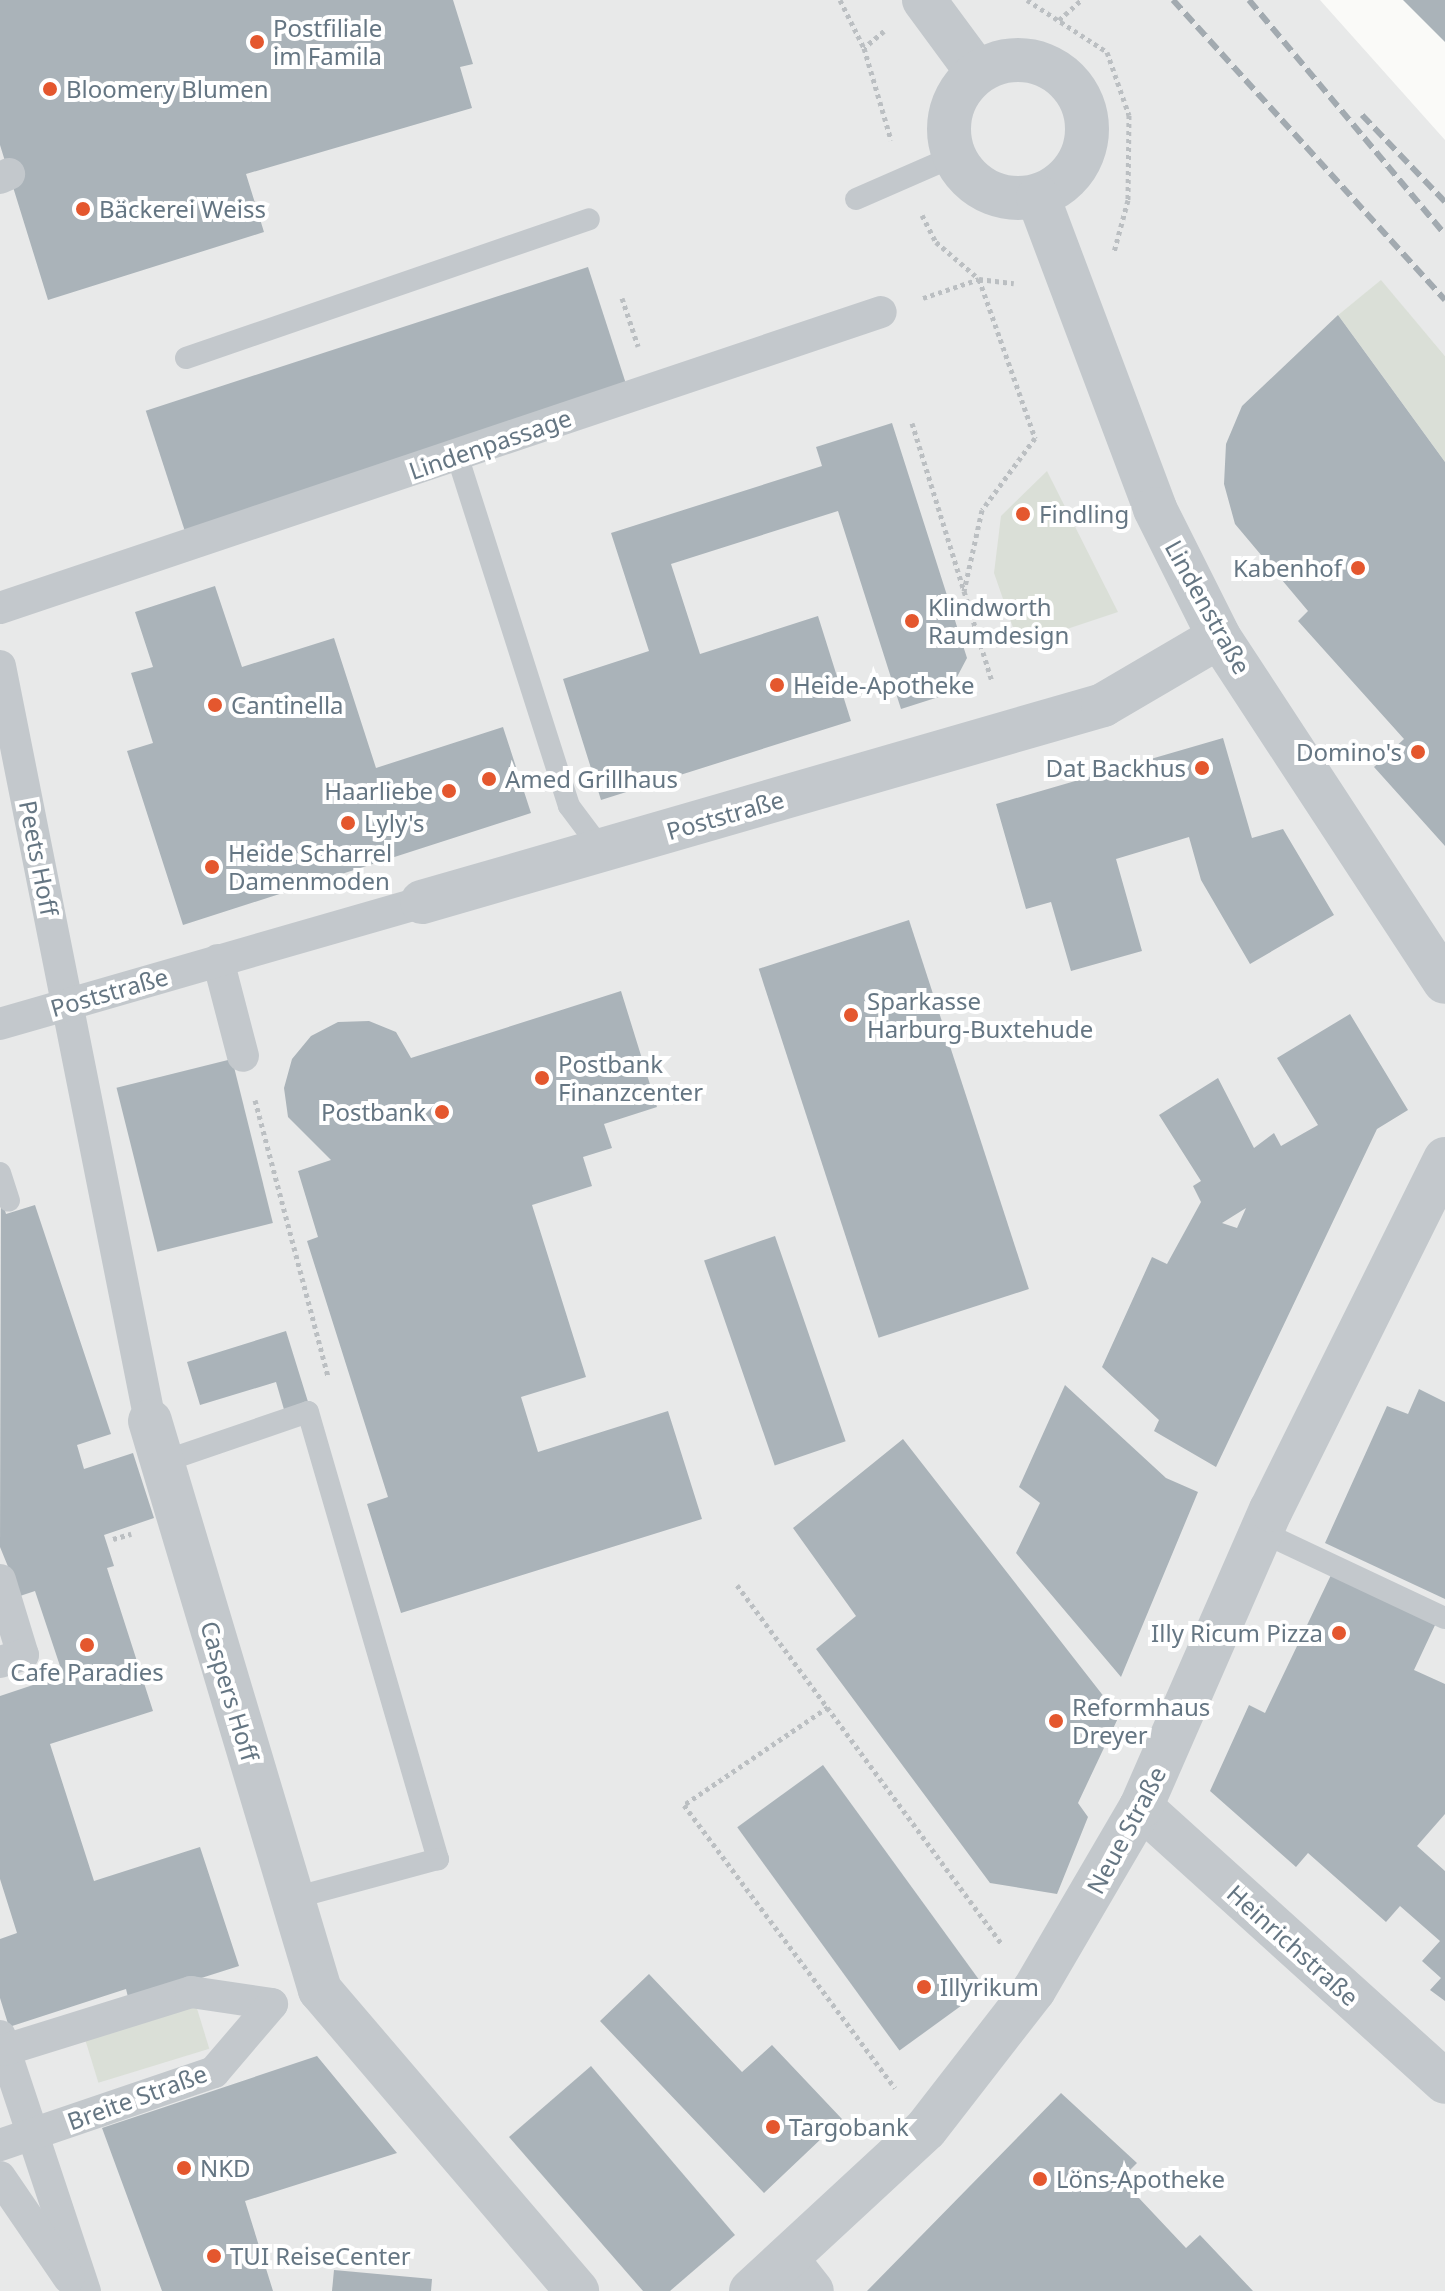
<!DOCTYPE html>
<html>
<head>
<meta charset="utf-8">
<style>
  body { margin:0 }
  #map { position:relative; width:1445px; height:2291px; overflow:hidden; background:#fafaf8; font-family:"Noto Sans",sans-serif }
  div>[style] { position:absolute }
  .built>* { inset:0; background:#e8e9e9 }
  .green>* { inset:0; background:#dadfd7; transform-origin:0 0 }
  .building>* { inset:0; background:#aab3b9; transform-origin:0 0 }
  .path>* { height:5px; margin-top:-2.5px; transform-origin:0; background:repeating-linear-gradient(90deg,#bbbfc2 0 4px,transparent 0 8px) }
  .service>* { height:22px; margin:-11px; padding:0 11px; transform-origin:11px; border-radius:11px; background:#c3c8cc }
  .pedestrian>* { height:32px; margin:-16px; padding:0 16px; transform-origin:16px; border-radius:16px; background:#c3c8cc }
  .minor>* { height:44px; margin:-22px; padding:0 22px; transform-origin:22px; border-radius:22px; background:#c3c8cc }
  .minor>.ring { margin:-22px; padding:0; box-sizing:content-box; background:none; border:44px solid #c3c8cc; border-radius:50% }
  .rail>* { height:6px; margin-top:-3px; transform-origin:0; background:repeating-linear-gradient(90deg,#a2aab0 0 12px,transparent 0 18px) }
  .dots>* { width:22px; height:22px; translate:-50% -50%; box-sizing:border-box; border:4px solid #fff; border-radius:50% }
  span { translate:-50% -50%; white-space:nowrap; text-align:center; line-height:1.15; -webkit-text-stroke:8px #fff; paint-order:stroke }
  .poi-label { font-size:24px; color:#657683 }
  .left { translate:0 -50%; text-align:left }
  .right { translate:-100% -50%; text-align:right }
  .street-label { font-size:24px; color:#657683 }
</style>
</head>
<body>
<div id="map">
  <div class="built">
    <div style="clip-path:polygon(0 0,1320px 0,1445px 140px,1445px 356px,1381px 281px,1338px 315px,1445px 462px,1445px 2291px,0 2291px)"></div>
  </div>
  <div class="green">
    <div style="clip-path:polygon(1381px 280px,1445px 356px,1445px 462px,1338px 315px)"></div>
    <div style="clip-path:polygon(1047px 471px,1118px 612px,1019px 645px,994px 573px,1001px 516px)"></div>
    <div style="left:195px;top:2002px;width:49px;height:116px;rotate:73deg"></div>
  </div>
  <div class="building">
    <div style="clip-path:polygon(0 0,453px 0,473px 64px,460px 67px,472px 108px,246px 174px,264px 232px,48px 300px,0 145px)"></div>
    <div style="clip-path:polygon(1403px 0,1445px 0,1445px 42px)"></div>
    <div style="left:588px;top:267px;width:126px;height:465px;rotate:72deg"></div>
    <div style="clip-path:polygon(1338px 315px,1445px 462px,1445px 846px,1374px 767px,1404px 739px,1298px 621px,1308px 611px,1235px 524px,1224px 484px,1226px 444px,1242px 406px)"></div>
    <div style="clip-path:polygon(892px 423px,967px 658px,948px 694px,901px 709px,838px 511px,671px 564px,700px 654px,818px 616px,851px 721px,601px 800px,563px 679px,649px 651px,611px 533px,822px 466px,816px 447px)"></div>
    <div style="clip-path:polygon(215px 586px,242px 667px,334px 638px,376px 768px,503px 727px,531px 813px,183px 925px,127px 751px,153px 743px,131px 673px,153px 667px,135px 612px)"></div>
    <div style="clip-path:polygon(1223px 738px,1252px 838px,1283px 829px,1334px 915px,1250px 964px,1201px 880px,1189px 837px,1116px 859px,1142px 951px,1071px 971px,1051px 902px,1026px 909px,996px 804px)"></div>
    <div style="left:909px;top:920px;width:388px;height:158px;rotate:72deg"></div>
    <div style="clip-path:polygon(621px 991px,657px 1107px,604px 1124px,612px 1148px,583px 1157px,592px 1186px,532px 1205px,586px 1377px,521px 1397px,538px 1452px,668px 1411px,702px 1519px,401px 1613px,367px 1504px,388px 1497px,307px 1241px,318px 1237px,298px 1171px,331px 1160px,288px 1117px,284px 1088px,292px 1059px,311px 1036px,338px 1022px,369px 1021px,396px 1032px,411px 1058px)"></div>
    <div style="clip-path:polygon(evenodd,1350px 1014px,1408px 1110px,1377px 1129px,1216px 1467px,1154px 1431px,1159px 1420px,1102px 1367px,1152px 1257px,1167px 1264px,1201px 1202px,1193px 1186px,1201px 1181px,1159px 1115px,1218px 1078px,1254px 1148px,1274px 1133px,1281px 1146px,1318px 1125px,1277px 1058px,1350px 1014px,1246px 1208px,1237px 1228px,1222px 1223px,1246px 1208px)"></div>
    <div style="left:232px;top:1059px;width:169px;height:119px;rotate:76deg"></div>
    <div style="clip-path:polygon(1px 1196px,6px 1214px,35px 1205px,111px 1434px,77px 1445px,84px 1469px,133px 1453px,154px 1518px,104px 1535px,114px 1566px,107px 1568px,153px 1711px,50px 1744px,94px 1881px,200px 1847px,239px 1966px,129px 2001px,126px 1989px,9px 2027px,0 1998px,0 1939px,17px 1933px,0 1879px,0 1696px,63px 1675px,35px 1591px,20px 1596px,0 1547px)"></div>
    <div style="left:775px;top:1236px;width:217px;height:75px;rotate:71deg"></div>
    <div style="clip-path:polygon(286px 1331px,309px 1405px,285px 1413px,276px 1382px,200px 1405px,187px 1362px)"></div>
    <div style="clip-path:polygon(1065px 1385px,1166px 1478px,1198px 1492px,1121px 1677px,1016px 1553px,1040px 1503px,1019px 1487px)"></div>
    <div style="clip-path:polygon(1419px 1389px,1445px 1402px,1445px 1599px,1325px 1543px,1387px 1406px,1408px 1414px)"></div>
    <div style="clip-path:polygon(903px 1439px,1119px 1716px,1078px 1803px,1088px 1817px,1057px 1894px,990px 1883px,816px 1649px,856px 1616px,793px 1528px)"></div>
    <div style="clip-path:polygon(1331px 1575px,1436px 1623px,1414px 1670px,1445px 1684px,1445px 1814px,1417px 1846px,1445px 1871px,1445px 2001px,1430px 1990px,1441px 1978px,1422px 1961px,1440px 1941px,1400px 1906px,1386px 1922px,1308px 1853px,1296px 1867px,1210px 1791px,1249px 1705px,1265px 1713px)"></div>
    <div style="left:823px;top:1765px;width:276px;height:106px;rotate:54deg"></div>
    <div style="clip-path:polygon(649px 1974px,742px 2072px,772px 2045px,842px 2119px,764px 2193px,600px 2021px)"></div>
    <div style="clip-path:polygon(317px 2056px,397px 2153px,245px 2201px,273px 2291px,162px 2291px,102px 2128px)"></div>
    <div style="clip-path:polygon(591px 2066px,735px 2235px,670px 2291px,643px 2291px,509px 2137px)"></div>
    <div style="clip-path:polygon(1061px 2093px,1137px 2163px,1121px 2179px,1186px 2248px,1200px 2235px,1253px 2291px,867px 2291px)"></div>
    <div style="clip-path:polygon(334px 2270px,432px 2279px,431px 2291px,332px 2291px)"></div>
  </div>
  <div class="path">
    <div style="left:840px;top:0;width:54px;rotate:63.4deg"></div>
    <div style="left:1027px;top:0;width:95px;rotate:33deg"></div>
    <div style="left:1107px;top:52px;width:67px;rotate:70.8deg"></div>
    <div style="left:1129px;top:115px;width:85px;rotate:90.7deg"></div>
    <div style="left:1128px;top:200px;width:54px;rotate:105.1deg"></div>
    <div style="left:1059px;top:20px;width:30px;rotate:-42deg"></div>
    <div style="left:884px;top:31px;width:26px;rotate:140deg"></div>
    <div style="left:864px;top:48px;width:96px;rotate:73.6deg"></div>
    <div style="left:922px;top:215px;width:30px;rotate:63deg"></div>
    <div style="left:936px;top:242px;width:57px;rotate:40.7deg"></div>
    <div style="left:979px;top:279px;width:169px;rotate:70.6deg"></div>
    <div style="left:1035px;top:438px;width:89px;rotate:126.4deg"></div>
    <div style="left:982px;top:510px;width:83px;rotate:102.5deg"></div>
    <div style="left:622px;top:298px;width:51px;rotate:71.6deg"></div>
    <div style="left:923px;top:298px;width:59px;rotate:-18.7deg"></div>
    <div style="left:979px;top:279px;width:35px;rotate:7deg"></div>
    <div style="left:912px;top:423px;width:271px;rotate:72.8deg"></div>
    <div style="left:255px;top:1100px;width:285px;rotate:75.2deg"></div>
    <div style="left:113px;top:1539px;width:19px;rotate:-16deg"></div>
    <div style="left:737px;top:1585px;width:447px;rotate:53.6deg"></div>
    <div style="left:828px;top:1707px;width:174px;rotate:145.8deg"></div>
    <div style="left:684px;top:1805px;width:353px;rotate:53.3deg"></div>
  </div>
  <div class="service">
    <div style="left:856px;top:199px;width:105px;rotate:-23.6deg"></div>
    <div style="left:186px;top:358px;width:426px;rotate:-19deg"></div>
    <div style="left:457px;top:455px;width:368px;rotate:72.3deg"></div>
    <div style="left:569px;top:806px;width:55px;rotate:53.1deg"></div>
    <div style="left:0;top:1173px;width:29px;rotate:72deg"></div>
    <div style="left:162px;top:1462px;width:154px;rotate:-18.9deg"></div>
    <div style="left:308px;top:1412px;width:466px;rotate:73.8deg"></div>
    <div style="left:438px;top:1859px;width:150px;rotate:164.9deg"></div>
    <div style="left:1262px;top:1532px;width:202px;rotate:25.2deg"></div>
  </div>
  <div class="pedestrian">
    <div style="left:0;top:178px;width:10px;rotate:-24deg"></div>
    <div style="left:0;top:608px;width:929px;rotate:-18.57deg"></div>
    <div style="left:0;top:666px;width:770px;rotate:78.76deg"></div>
    <div style="left:218px;top:960px;width:99px;rotate:75.4deg"></div>
    <div style="left:0;top:1024px;width:439px;rotate:-16.1deg"></div>
    <div style="left:0;top:1580px;width:78px;rotate:73deg"></div>
    <div style="left:23px;top:1655px;width:24px;rotate:163deg"></div>
    <div style="left:0;top:2036px;width:269px;rotate:71.6deg"></div>
    <div style="left:5px;top:2050px;width:195px;rotate:-17.3deg"></div>
    <div style="left:191px;top:1992px;width:82px;rotate:8.4deg"></div>
    <div style="left:0;top:2145px;width:226px;rotate:-18.8deg"></div>
    <div style="left:214px;top:2072px;width:89px;rotate:-49.5deg"></div>
    <div style="left:0;top:2177px;width:122px;rotate:55.7deg"></div>
  </div>
  <div class="minor">
    <div style="left:924px;top:0;width:89px;rotate:53.6deg"></div>
    <div class="ring" style="left:949px;top:60px;width:94px;height:94px"></div>
    <div style="left:1038px;top:197px;width:333px;rotate:69.4deg"></div>
    <div style="left:1155px;top:509px;width:143px;rotate:63.4deg"></div>
    <div style="left:1219px;top:637px;width:412px;rotate:56.8deg"></div>
    <div style="left:422px;top:902px;width:709px;rotate:-16.13deg"></div>
    <div style="left:1103px;top:705px;width:134px;rotate:-30.4deg"></div>
    <div style="left:150px;top:1421px;width:594px;rotate:73.37deg"></div>
    <div style="left:320px;top:1990px;width:396px;rotate:49.5deg"></div>
    <div style="left:1141px;top:1807px;width:410px;rotate:42.1deg"></div>
    <div style="left:789px;top:2262px;width:37px;rotate:52deg"></div>
    <div style="left:751px;top:2291px;width:238px;rotate:-42.8deg"></div>
    <div style="left:926px;top:2129px;width:176px;rotate:-52.2deg"></div>
    <div style="left:1034px;top:1990px;width:212px;rotate:-59.7deg"></div>
    <div style="left:1141px;top:1807px;width:324px;rotate:-66.4deg"></div>
    <div style="left:1271px;top:1510px;width:392px;rotate:-63.6deg"></div>
  </div>
  <div class="rail">
    <div style="left:1173px;top:0;width:405px;rotate:47.8deg"></div>
    <div style="left:1249px;top:0;width:305px;rotate:50.1deg"></div>
    <div style="left:1362px;top:115px;width:120px;rotate:46.3deg"></div>
  </div>
  <div class="dots">
    <div style="left:257px;top:42px;background:#e4572e"></div>
    <div style="left:50px;top:89px;background:#e4572e"></div>
    <div style="left:83px;top:209px;background:#e4572e"></div>
    <div style="left:1023px;top:514px;background:#e4572e"></div>
    <div style="left:1358px;top:568px;background:#e4572e"></div>
    <div style="left:912px;top:621px;background:#e4572e"></div>
    <div style="left:777px;top:685px;background:#e4572e"></div>
    <div style="left:215px;top:705px;background:#e4572e"></div>
    <div style="left:1418px;top:752px;background:#e4572e"></div>
    <div style="left:1202px;top:768px;background:#e4572e"></div>
    <div style="left:489px;top:779px;background:#e4572e"></div>
    <div style="left:449px;top:791px;background:#e4572e"></div>
    <div style="left:348px;top:823px;background:#e4572e"></div>
    <div style="left:212px;top:867px;background:#e4572e"></div>
    <div style="left:851px;top:1015px;background:#e4572e"></div>
    <div style="left:542px;top:1078px;background:#e4572e"></div>
    <div style="left:442px;top:1112px;background:#e4572e"></div>
    <div style="left:1339px;top:1633px;background:#e4572e"></div>
    <div style="left:87px;top:1645px;background:#e4572e"></div>
    <div style="left:1056px;top:1721px;background:#e4572e"></div>
    <div style="left:924px;top:1987px;background:#e4572e"></div>
    <div style="left:773px;top:2127px;background:#e4572e"></div>
    <div style="left:184px;top:2168px;background:#e4572e"></div>
    <div style="left:1040px;top:2179px;background:#e4572e"></div>
    <div style="left:214px;top:2256px;background:#e4572e"></div>
  </div>
  <div class="poi-label">
    <span class="left" style="left:273px;top:42px">Postfiliale<br>im Famila</span>
    <span class="left" style="left:66px;top:89px">Bloomery Blumen</span>
    <span class="left" style="left:99px;top:209px">Bäckerei Weiss</span>
    <span class="left" style="left:1039px;top:514px">Findling</span>
    <span class="right" style="left:1342px;top:568px">Kabenhof</span>
    <span class="left" style="left:928px;top:621px">Klindworth<br>Raumdesign</span>
    <span class="left" style="left:793px;top:685px">Heide-Apotheke</span>
    <span class="left" style="left:231px;top:705px">Cantinella</span>
    <span class="right" style="left:1402px;top:752px">Domino's</span>
    <span class="right" style="left:1186px;top:768px">Dat Backhus</span>
    <span class="left" style="left:505px;top:779px">Amed Grillhaus</span>
    <span class="right" style="left:433px;top:791px">Haarliebe</span>
    <span class="left" style="left:364px;top:823px">Lyly's</span>
    <span class="left" style="left:228px;top:867px">Heide Scharrel<br>Damenmoden</span>
    <span class="left" style="left:867px;top:1015px">Sparkasse<br>Harburg-Buxtehude</span>
    <span class="left" style="left:558px;top:1078px">Postbank<br>Finanzcenter</span>
    <span class="right" style="left:426px;top:1112px">Postbank</span>
    <span class="right" style="left:1323px;top:1633px">Illy Ricum Pizza</span>
    <span style="left:87px;top:1672px">Cafe Paradies</span>
    <span class="left" style="left:1072px;top:1721px">Reformhaus<br>Dreyer</span>
    <span class="left" style="left:940px;top:1987px">Illyrikum</span>
    <span class="left" style="left:789px;top:2127px">Targobank</span>
    <span class="left" style="left:200px;top:2168px">NKD</span>
    <span class="left" style="left:1056px;top:2179px">Löns-Apotheke</span>
    <span class="left" style="left:230px;top:2256px">TUI ReiseCenter</span>
  </div>
  <div class="street-label">
    <span style="left:490px;top:444px;rotate:-19deg">Lindenpassage</span>
    <span style="left:1208px;top:607px;rotate:61deg">Lindenstraße</span>
    <span style="left:725px;top:815px;rotate:-16deg">Poststraße</span>
    <span style="left:39px;top:858px;rotate:79deg">Peets Hoff</span>
    <span style="left:109px;top:992px;rotate:-16deg">Poststraße</span>
    <span style="left:230px;top:1691px;rotate:73deg">Caspers Hoff</span>
    <span style="left:1126px;top:1830px;rotate:-62deg">Neue Straße</span>
    <span style="left:1293px;top:1945px;rotate:42deg">Heinrichstraße</span>
    <span style="left:137px;top:2097px;rotate:-20deg">Breite Straße</span>
  </div>
</div>
</body>
</html>
